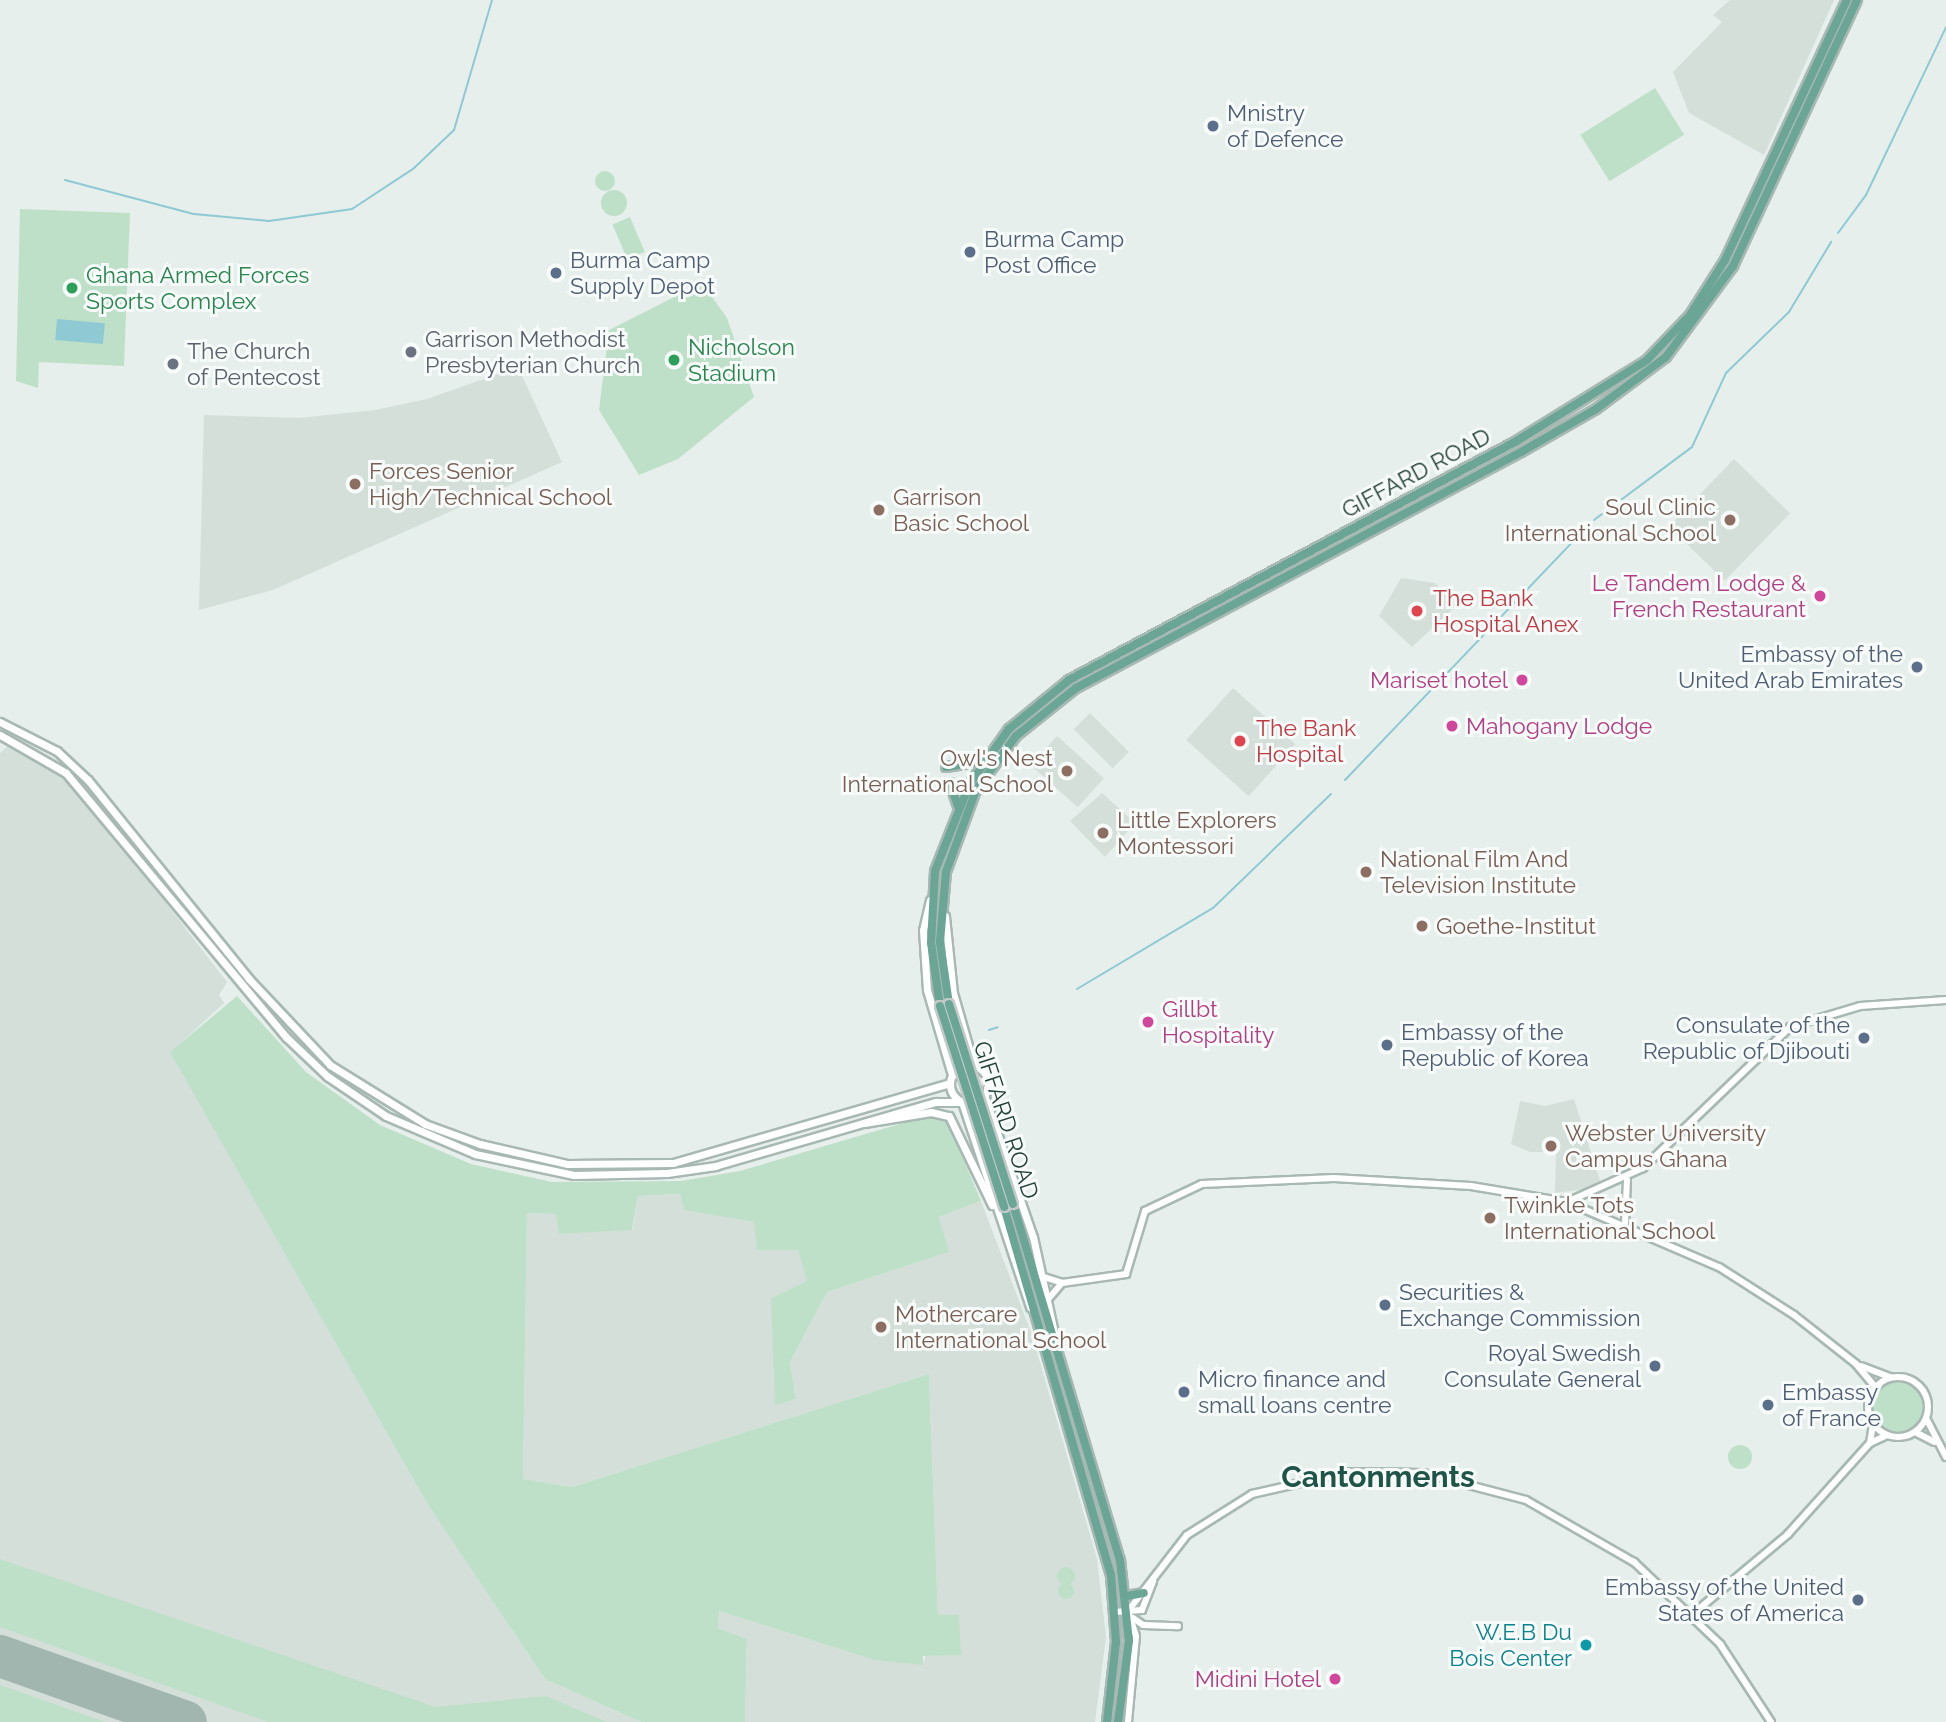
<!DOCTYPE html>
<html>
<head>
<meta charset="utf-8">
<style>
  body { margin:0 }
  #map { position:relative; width:1946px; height:1722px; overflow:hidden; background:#e6efeb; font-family:Raleway,sans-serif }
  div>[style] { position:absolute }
  .built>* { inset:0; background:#d4dfda; transform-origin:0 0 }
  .green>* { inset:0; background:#bfe0c8; transform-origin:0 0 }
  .round { border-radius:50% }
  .water>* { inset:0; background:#8ec9d4; transform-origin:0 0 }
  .stream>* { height:2px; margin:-1px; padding:0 1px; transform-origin:1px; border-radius:1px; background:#8ec9d4 }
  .runway>* { height:42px; margin:-21px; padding:0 21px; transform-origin:21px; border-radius:21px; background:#a2b6b0 }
  .roads { filter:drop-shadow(2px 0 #a8b8b2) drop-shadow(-2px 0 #a8b8b2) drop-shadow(0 2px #a8b8b2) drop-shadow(0 -2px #a8b8b2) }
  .tertiary>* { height:6px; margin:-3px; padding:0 3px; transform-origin:3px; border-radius:3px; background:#fff }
  .tertiary>.ring { margin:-3px; padding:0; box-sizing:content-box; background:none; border:6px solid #fff; border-radius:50% }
  .secondary>* { height:7px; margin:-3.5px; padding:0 3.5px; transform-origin:3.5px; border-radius:3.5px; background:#fff }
  .secondary>.ring { margin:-3.5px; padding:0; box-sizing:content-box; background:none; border:7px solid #fff; border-radius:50% }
  .primary>* { height:8px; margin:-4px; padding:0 4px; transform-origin:4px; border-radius:4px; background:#6aa596 }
  .bridges { filter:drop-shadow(2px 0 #c2cac8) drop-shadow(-2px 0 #c2cac8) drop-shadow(0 2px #c2cac8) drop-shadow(0 -2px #c2cac8) }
  .primary-bridge>* { height:8px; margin:-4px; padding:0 4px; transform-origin:4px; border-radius:4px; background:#6aa596 }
  .dots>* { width:19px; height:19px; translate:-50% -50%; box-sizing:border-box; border:4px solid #f7fbf9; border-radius:50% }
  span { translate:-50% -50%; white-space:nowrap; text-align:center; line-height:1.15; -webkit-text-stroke:6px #f7fbf9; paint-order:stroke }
  .service-label { font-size:23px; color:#4e5e75 }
  .left { translate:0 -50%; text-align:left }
  .right { translate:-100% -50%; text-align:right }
  .leisure-label { font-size:23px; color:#27864d }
  .worship-label { font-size:23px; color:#5b616d }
  .education-label { font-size:23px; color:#785e54 }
  .street-label { font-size:23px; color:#24423a }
  .hotel-label { font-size:23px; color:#b23c85 }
  .health-label { font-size:23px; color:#be3a42 }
  .culture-label { font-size:23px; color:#0d838f }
  .district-label { font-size:30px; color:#1f5548; font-weight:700 }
</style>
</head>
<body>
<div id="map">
  <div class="built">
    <div style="clip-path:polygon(1730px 0,1834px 0,1764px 155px,1689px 113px,1673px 72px,1722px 22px,1713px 15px)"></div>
    <div style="clip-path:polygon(518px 367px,562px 462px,273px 590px,199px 610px,204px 415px,299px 418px,375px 410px,427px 399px)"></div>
    <div style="left:1734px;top:459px;width:78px;height:94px;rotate:44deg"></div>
    <div style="clip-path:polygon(1401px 578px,1435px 583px,1457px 605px,1412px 647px,1379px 616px)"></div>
    <div style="left:1233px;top:688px;width:84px;height:70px;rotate:42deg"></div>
    <div style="left:1090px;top:713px;width:55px;height:23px;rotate:45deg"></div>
    <div style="left:1057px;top:736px;width:63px;height:39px;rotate:42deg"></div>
    <div style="clip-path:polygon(10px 744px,46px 763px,94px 810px,227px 982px,219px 995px,224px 1003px,171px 1052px,428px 1505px,545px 1679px,641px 1722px,0 1722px,0 753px)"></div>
    <div style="clip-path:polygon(1102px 793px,1135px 823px,1105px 857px,1070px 821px)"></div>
    <div style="clip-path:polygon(1574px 1099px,1602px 1187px,1555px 1193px,1556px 1152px,1530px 1152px,1511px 1144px,1520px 1101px,1545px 1106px)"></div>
    <div style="clip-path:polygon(680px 1194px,685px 1210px,754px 1222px,798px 1250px,808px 1281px,771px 1298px,796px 1399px,790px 1362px,827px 1292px,949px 1252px,939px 1217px,981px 1201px,1032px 1335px,1097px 1559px,1106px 1637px,1095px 1722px,745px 1722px,747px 1639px,718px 1628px,719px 1611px,874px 1660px,923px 1664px,938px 1616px,929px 1374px,572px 1487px,523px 1479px,527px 1213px,557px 1214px,560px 1234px,633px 1229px,638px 1196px)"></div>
  </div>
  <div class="green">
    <div style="left:1655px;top:88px;width:55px;height:88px;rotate:58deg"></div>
    <div class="round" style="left:595px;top:171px;width:20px;height:20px"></div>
    <div class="round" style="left:601px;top:190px;width:26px;height:26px"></div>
    <div style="clip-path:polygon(20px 209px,130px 213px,124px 366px,39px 362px,38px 388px,16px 381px)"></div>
    <div style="left:630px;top:217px;width:38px;height:19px;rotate:67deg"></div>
    <div style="clip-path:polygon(702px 283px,727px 318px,754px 397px,678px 459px,639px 475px,599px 410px,609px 330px)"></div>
    <div style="clip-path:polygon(237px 996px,306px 1072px,380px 1125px,471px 1164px,552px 1182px,681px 1181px,740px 1171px,930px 1115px,946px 1118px,981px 1201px,939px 1217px,949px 1252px,827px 1292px,790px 1362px,796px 1399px,775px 1405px,771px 1298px,807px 1281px,798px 1250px,757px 1250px,754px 1222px,684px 1210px,680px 1194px,638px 1196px,632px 1230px,559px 1234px,556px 1214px,527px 1213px,523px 1479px,572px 1487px,929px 1374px,938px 1615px,959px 1615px,961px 1655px,923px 1656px,923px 1665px,874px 1660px,719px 1611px,718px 1628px,747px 1639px,745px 1722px,641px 1722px,545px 1679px,428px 1505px,170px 1052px)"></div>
    <div class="round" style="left:1870px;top:1378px;width:56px;height:56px"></div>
    <div class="round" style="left:1728px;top:1445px;width:24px;height:24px"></div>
    <div style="clip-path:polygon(0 1559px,436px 1707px,546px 1696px,607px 1722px,268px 1722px,0 1627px)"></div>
    <div class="round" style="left:1057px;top:1567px;width:18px;height:18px"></div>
    <div class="round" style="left:1058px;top:1583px;width:16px;height:16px"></div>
    <div style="clip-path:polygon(0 1685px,105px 1722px,0 1722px)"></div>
  </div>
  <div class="water">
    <div style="left:57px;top:319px;width:48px;height:21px;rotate:5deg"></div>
  </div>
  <div class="stream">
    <div style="left:65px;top:180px;width:133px;rotate:14.8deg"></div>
    <div style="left:194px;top:214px;width:75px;rotate:5.3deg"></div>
    <div style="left:269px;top:221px;width:84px;rotate:-8.2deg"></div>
    <div style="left:352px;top:209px;width:73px;rotate:-33.3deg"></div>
    <div style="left:413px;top:169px;width:57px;rotate:-43.6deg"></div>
    <div style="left:454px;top:130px;width:135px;rotate:-73.7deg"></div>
    <div style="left:1838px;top:233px;width:47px;rotate:-53.6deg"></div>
    <div style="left:1866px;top:195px;width:186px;rotate:-64.5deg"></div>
    <div style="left:1594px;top:520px;width:122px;rotate:-36.7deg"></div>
    <div style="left:1692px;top:447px;width:81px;rotate:-65.3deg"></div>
    <div style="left:1726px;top:373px;width:88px;rotate:-44.1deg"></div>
    <div style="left:1789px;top:312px;width:82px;rotate:-59deg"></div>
    <div style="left:1345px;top:780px;width:347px;rotate:-46.3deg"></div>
    <div style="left:1077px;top:989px;width:158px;rotate:-30.8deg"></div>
    <div style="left:1213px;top:908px;width:164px;rotate:-44deg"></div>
    <div style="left:989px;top:1030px;width:9px;rotate:-18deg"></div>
  </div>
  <div class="runway">
    <div style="left:0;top:1656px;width:197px;rotate:19.5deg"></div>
  </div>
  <div class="roads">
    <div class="tertiary">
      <div style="left:1567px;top:1202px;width:83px;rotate:-24.1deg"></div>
      <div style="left:1643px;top:1168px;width:204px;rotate:-43.8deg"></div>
      <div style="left:1790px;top:1027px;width:73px;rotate:-16.7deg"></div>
      <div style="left:1860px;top:1006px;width:86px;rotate:-4deg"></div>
      <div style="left:1625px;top:1224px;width:44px;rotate:-87.4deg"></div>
      <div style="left:1044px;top:1277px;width:19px;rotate:18deg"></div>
      <div style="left:1062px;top:1283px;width:65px;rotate:-8deg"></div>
      <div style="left:1126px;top:1274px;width:66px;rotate:-73.2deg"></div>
      <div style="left:1145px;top:1211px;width:63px;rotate:-25.3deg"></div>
      <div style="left:1202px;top:1184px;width:132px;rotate:-2.6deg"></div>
      <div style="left:1334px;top:1178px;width:137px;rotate:3.3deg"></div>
      <div style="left:1471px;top:1186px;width:97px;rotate:9.5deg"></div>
      <div style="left:1567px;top:1202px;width:165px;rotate:23.2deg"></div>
      <div style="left:1719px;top:1267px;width:89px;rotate:32.6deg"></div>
      <div style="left:1794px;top:1315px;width:79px;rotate:38.3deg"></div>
      <div style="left:1856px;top:1364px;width:30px;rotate:50deg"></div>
      <div style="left:1049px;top:1298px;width:20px;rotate:-49deg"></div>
      <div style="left:1861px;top:1366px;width:31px;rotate:21deg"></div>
      <div class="ring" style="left:1868px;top:1377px;width:54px;height:54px"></div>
      <div style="left:1926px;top:1418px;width:44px;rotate:62.9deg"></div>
      <div style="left:1915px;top:1432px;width:22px;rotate:27deg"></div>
      <div style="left:1870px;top:1443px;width:20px;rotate:-81deg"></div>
      <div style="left:1128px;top:1611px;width:96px;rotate:-52.2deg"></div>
      <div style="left:1187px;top:1535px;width:77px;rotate:-32.2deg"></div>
      <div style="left:1252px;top:1494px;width:99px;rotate:-12.8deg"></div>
      <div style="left:1349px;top:1472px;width:74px;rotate:0.8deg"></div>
      <div style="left:1423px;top:1473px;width:106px;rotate:14.7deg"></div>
      <div style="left:1526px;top:1500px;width:125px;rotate:29.9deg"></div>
      <div style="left:1634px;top:1562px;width:119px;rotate:43.6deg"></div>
      <div style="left:1720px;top:1644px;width:93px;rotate:56.8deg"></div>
      <div style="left:1115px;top:1612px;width:27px;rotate:-4deg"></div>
      <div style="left:1142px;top:1610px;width:31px;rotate:-69deg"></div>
      <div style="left:1694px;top:1613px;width:123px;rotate:-40deg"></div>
      <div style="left:1788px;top:1534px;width:122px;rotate:-48deg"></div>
      <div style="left:1870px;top:1443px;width:19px;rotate:-25deg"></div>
      <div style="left:1133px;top:1618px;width:12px;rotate:35deg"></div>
      <div style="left:1143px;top:1625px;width:35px;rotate:2deg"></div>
      <div style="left:1128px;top:1722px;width:86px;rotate:-84.7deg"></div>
      <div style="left:1136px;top:1636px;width:26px;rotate:-108deg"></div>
    </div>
    <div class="secondary">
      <div style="left:0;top:722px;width:64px;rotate:27deg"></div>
      <div style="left:57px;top:751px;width:42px;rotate:43.1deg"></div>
      <div style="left:88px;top:780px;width:256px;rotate:51deg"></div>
      <div style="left:249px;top:979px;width:118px;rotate:46.7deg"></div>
      <div style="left:330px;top:1065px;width:112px;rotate:31.8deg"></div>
      <div style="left:425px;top:1124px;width:59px;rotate:20deg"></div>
      <div style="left:480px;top:1144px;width:89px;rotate:12.9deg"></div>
      <div style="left:567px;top:1164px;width:106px;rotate:-0.5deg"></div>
      <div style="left:673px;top:1163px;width:288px;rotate:-16.1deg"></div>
      <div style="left:0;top:735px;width:76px;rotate:29.9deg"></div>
      <div style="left:66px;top:773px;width:344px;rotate:50.2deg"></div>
      <div style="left:286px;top:1037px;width:57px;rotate:43.6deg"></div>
      <div style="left:327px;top:1076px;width:71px;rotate:34.1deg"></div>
      <div style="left:386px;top:1116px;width:97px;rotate:23.1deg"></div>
      <div style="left:475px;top:1154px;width:101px;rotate:12deg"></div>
      <div style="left:574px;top:1175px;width:93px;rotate:-1.2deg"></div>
      <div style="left:667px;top:1173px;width:49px;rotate:-8.3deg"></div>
      <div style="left:715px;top:1166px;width:230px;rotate:-16.2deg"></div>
      <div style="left:936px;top:1102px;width:26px"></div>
      <div style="left:962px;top:1102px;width:216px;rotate:71.6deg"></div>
      <div style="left:930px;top:900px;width:31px;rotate:103deg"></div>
      <div style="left:923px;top:930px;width:60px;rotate:86.2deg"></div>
      <div style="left:927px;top:990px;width:89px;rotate:73.6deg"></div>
      <div style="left:945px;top:916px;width:77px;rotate:84.1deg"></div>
      <div style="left:953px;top:993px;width:76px;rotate:74deg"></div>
      <div class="ring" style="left:950px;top:1065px;width:31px;height:31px"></div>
      <div style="left:984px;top:1095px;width:150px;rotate:71deg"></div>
      <div style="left:1033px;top:1237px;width:112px;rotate:77.6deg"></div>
      <div style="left:864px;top:1123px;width:68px;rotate:-9.3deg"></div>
      <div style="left:931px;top:1112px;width:18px;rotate:13deg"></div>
      <div style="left:949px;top:1116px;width:99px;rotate:64.2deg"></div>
    </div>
    <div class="primary">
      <div style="left:946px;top:767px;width:36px;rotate:-9deg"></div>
      <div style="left:950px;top:783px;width:24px;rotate:71deg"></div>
      <div style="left:949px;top:1004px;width:63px;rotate:-98.3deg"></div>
      <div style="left:940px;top:942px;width:70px;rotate:-85.1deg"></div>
      <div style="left:946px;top:872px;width:87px;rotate:-69.9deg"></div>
      <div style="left:976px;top:790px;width:67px;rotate:-53.5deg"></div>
      <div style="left:1016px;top:736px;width:77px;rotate:-38.7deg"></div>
      <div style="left:1076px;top:688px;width:504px;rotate:-27.94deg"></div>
      <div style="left:1521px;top:452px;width:86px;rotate:-29.8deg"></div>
      <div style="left:1596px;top:409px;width:87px;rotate:-36.6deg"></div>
      <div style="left:1666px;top:357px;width:113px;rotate:-53.6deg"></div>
      <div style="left:1733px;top:266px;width:293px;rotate:-65deg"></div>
      <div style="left:940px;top:1006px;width:64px;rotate:-98.1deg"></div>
      <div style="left:931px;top:943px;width:72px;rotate:-86.8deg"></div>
      <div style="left:935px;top:871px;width:92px;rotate:-68.4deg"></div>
      <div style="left:969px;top:785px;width:69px;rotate:-54.5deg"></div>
      <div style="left:1009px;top:729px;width:77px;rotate:-39.2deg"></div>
      <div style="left:1069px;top:680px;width:506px;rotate:-28.09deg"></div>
      <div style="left:1515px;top:442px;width:155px;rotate:-31.8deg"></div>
      <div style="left:1647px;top:360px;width:62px;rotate:-46.3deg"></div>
      <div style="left:1690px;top:315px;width:65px;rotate:-57.5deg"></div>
      <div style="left:1725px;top:260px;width:287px;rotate:-64.9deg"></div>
      <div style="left:1013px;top:1204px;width:372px;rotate:73.3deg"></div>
      <div style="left:1120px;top:1560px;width:81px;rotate:83.7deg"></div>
      <div style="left:1129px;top:1641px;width:82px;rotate:97.7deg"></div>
      <div style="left:1004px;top:1207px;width:383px;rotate:73.8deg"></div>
      <div style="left:1111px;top:1575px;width:67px;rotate:85.7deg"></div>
      <div style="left:1116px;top:1642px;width:81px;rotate:96.4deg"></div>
      <div style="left:1127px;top:1596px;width:17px;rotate:-10deg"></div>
    </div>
  </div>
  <div class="bridges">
    <div class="primary-bridge">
      <div style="left:949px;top:1004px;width:210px;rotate:72.3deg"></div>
      <div style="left:940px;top:1006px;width:211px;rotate:72.3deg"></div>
    </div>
  </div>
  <div class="dots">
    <div style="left:1213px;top:126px;background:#5c6f8a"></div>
    <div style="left:970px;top:252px;background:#5c6f8a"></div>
    <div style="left:556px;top:273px;background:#5c6f8a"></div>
    <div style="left:72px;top:288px;background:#2e9e5b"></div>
    <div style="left:411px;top:352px;background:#6b7280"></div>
    <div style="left:674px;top:360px;background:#2e9e5b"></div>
    <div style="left:173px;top:364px;background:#6b7280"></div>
    <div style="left:355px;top:484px;background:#8d6e63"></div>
    <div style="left:879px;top:510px;background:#8d6e63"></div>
    <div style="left:1730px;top:520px;background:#8d6e63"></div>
    <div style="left:1820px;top:596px;background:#d1479c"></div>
    <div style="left:1417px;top:611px;background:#e0444e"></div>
    <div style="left:1917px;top:667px;background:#5c6f8a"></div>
    <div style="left:1522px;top:680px;background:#d1479c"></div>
    <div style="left:1452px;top:726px;background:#d1479c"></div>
    <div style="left:1240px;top:741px;background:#e0444e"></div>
    <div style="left:1067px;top:771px;background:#8d6e63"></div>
    <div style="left:1103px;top:833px;background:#8d6e63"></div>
    <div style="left:1366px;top:872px;background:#8d6e63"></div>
    <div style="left:1422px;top:926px;background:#8d6e63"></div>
    <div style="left:1148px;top:1022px;background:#d1479c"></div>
    <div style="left:1864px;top:1038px;background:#5c6f8a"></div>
    <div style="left:1387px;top:1045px;background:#5c6f8a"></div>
    <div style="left:1551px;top:1146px;background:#8d6e63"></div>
    <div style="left:1490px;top:1218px;background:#8d6e63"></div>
    <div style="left:1385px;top:1305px;background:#5c6f8a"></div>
    <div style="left:881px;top:1327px;background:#8d6e63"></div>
    <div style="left:1655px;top:1366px;background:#5c6f8a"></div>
    <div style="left:1184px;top:1392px;background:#5c6f8a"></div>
    <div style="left:1768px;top:1405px;background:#5c6f8a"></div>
    <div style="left:1858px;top:1600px;background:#5c6f8a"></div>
    <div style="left:1586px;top:1645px;background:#0f9aa8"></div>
    <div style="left:1335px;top:1679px;background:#d1479c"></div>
  </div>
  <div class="service-label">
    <span class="left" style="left:1227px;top:126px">Mnistry<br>of Defence</span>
    <span class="left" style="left:984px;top:252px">Burma Camp<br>Post Office</span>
    <span class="left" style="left:570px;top:273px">Burma Camp<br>Supply Depot</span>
    <span class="right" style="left:1903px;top:667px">Embassy of the<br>United Arab Emirates</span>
    <span class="right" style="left:1850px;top:1038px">Consulate of the<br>Republic of Djibouti</span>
    <span class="left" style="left:1401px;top:1045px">Embassy of the<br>Republic of Korea</span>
    <span class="left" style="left:1399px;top:1305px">Securities &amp;<br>Exchange Commission</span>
    <span class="right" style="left:1641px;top:1366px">Royal Swedish<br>Consulate General</span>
    <span class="left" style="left:1198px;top:1392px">Micro finance and<br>small loans centre</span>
    <span class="left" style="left:1782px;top:1405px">Embassy<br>of France</span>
    <span class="right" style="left:1844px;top:1600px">Embassy of the United<br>States of America</span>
  </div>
  <div class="leisure-label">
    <span class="left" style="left:86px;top:288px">Ghana Armed Forces<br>Sports Complex</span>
    <span class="left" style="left:688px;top:360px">Nicholson<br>Stadium</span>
  </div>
  <div class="worship-label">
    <span class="left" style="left:425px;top:352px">Garrison Methodist<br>Presbyterian Church</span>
    <span class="left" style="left:187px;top:364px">The Church<br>of Pentecost</span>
  </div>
  <div class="education-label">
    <span class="left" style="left:369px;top:484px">Forces Senior<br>High/Technical School</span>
    <span class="left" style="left:893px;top:510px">Garrison<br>Basic School</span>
    <span class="right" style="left:1716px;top:520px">Soul Clinic<br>International School</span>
    <span class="right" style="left:1053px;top:771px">Owl's Nest<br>International School</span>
    <span class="left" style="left:1117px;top:833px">Little Explorers<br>Montessori</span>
    <span class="left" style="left:1380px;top:872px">National Film And<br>Television Institute</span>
    <span class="left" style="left:1436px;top:926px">Goethe-Institut</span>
    <span class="left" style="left:1565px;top:1146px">Webster University<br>Campus Ghana</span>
    <span class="left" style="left:1504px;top:1218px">Twinkle Tots<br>International School</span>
    <span class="left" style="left:895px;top:1327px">Mothercare<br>International School</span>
  </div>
  <div class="street-label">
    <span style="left:1416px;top:473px;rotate:-28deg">GIFFARD ROAD</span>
    <span style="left:1006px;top:1120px;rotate:72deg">GIFFARD ROAD</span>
  </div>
  <div class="hotel-label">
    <span class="right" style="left:1806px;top:596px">Le Tandem Lodge &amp;<br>French Restaurant</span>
    <span class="right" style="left:1508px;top:680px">Mariset hotel</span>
    <span class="left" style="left:1466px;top:726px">Mahogany Lodge</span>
    <span class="left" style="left:1162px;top:1022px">Gillbt<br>Hospitality</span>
    <span class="right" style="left:1321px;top:1679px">Midini Hotel</span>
  </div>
  <div class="health-label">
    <span class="left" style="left:1433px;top:611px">The Bank<br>Hospital Anex</span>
    <span class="left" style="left:1256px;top:741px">The Bank<br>Hospital</span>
  </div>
  <div class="culture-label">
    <span class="right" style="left:1572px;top:1645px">W.E.B Du<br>Bois Center</span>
  </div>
  <div class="district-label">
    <span style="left:1378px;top:1477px">Cantonments</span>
  </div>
</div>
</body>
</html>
